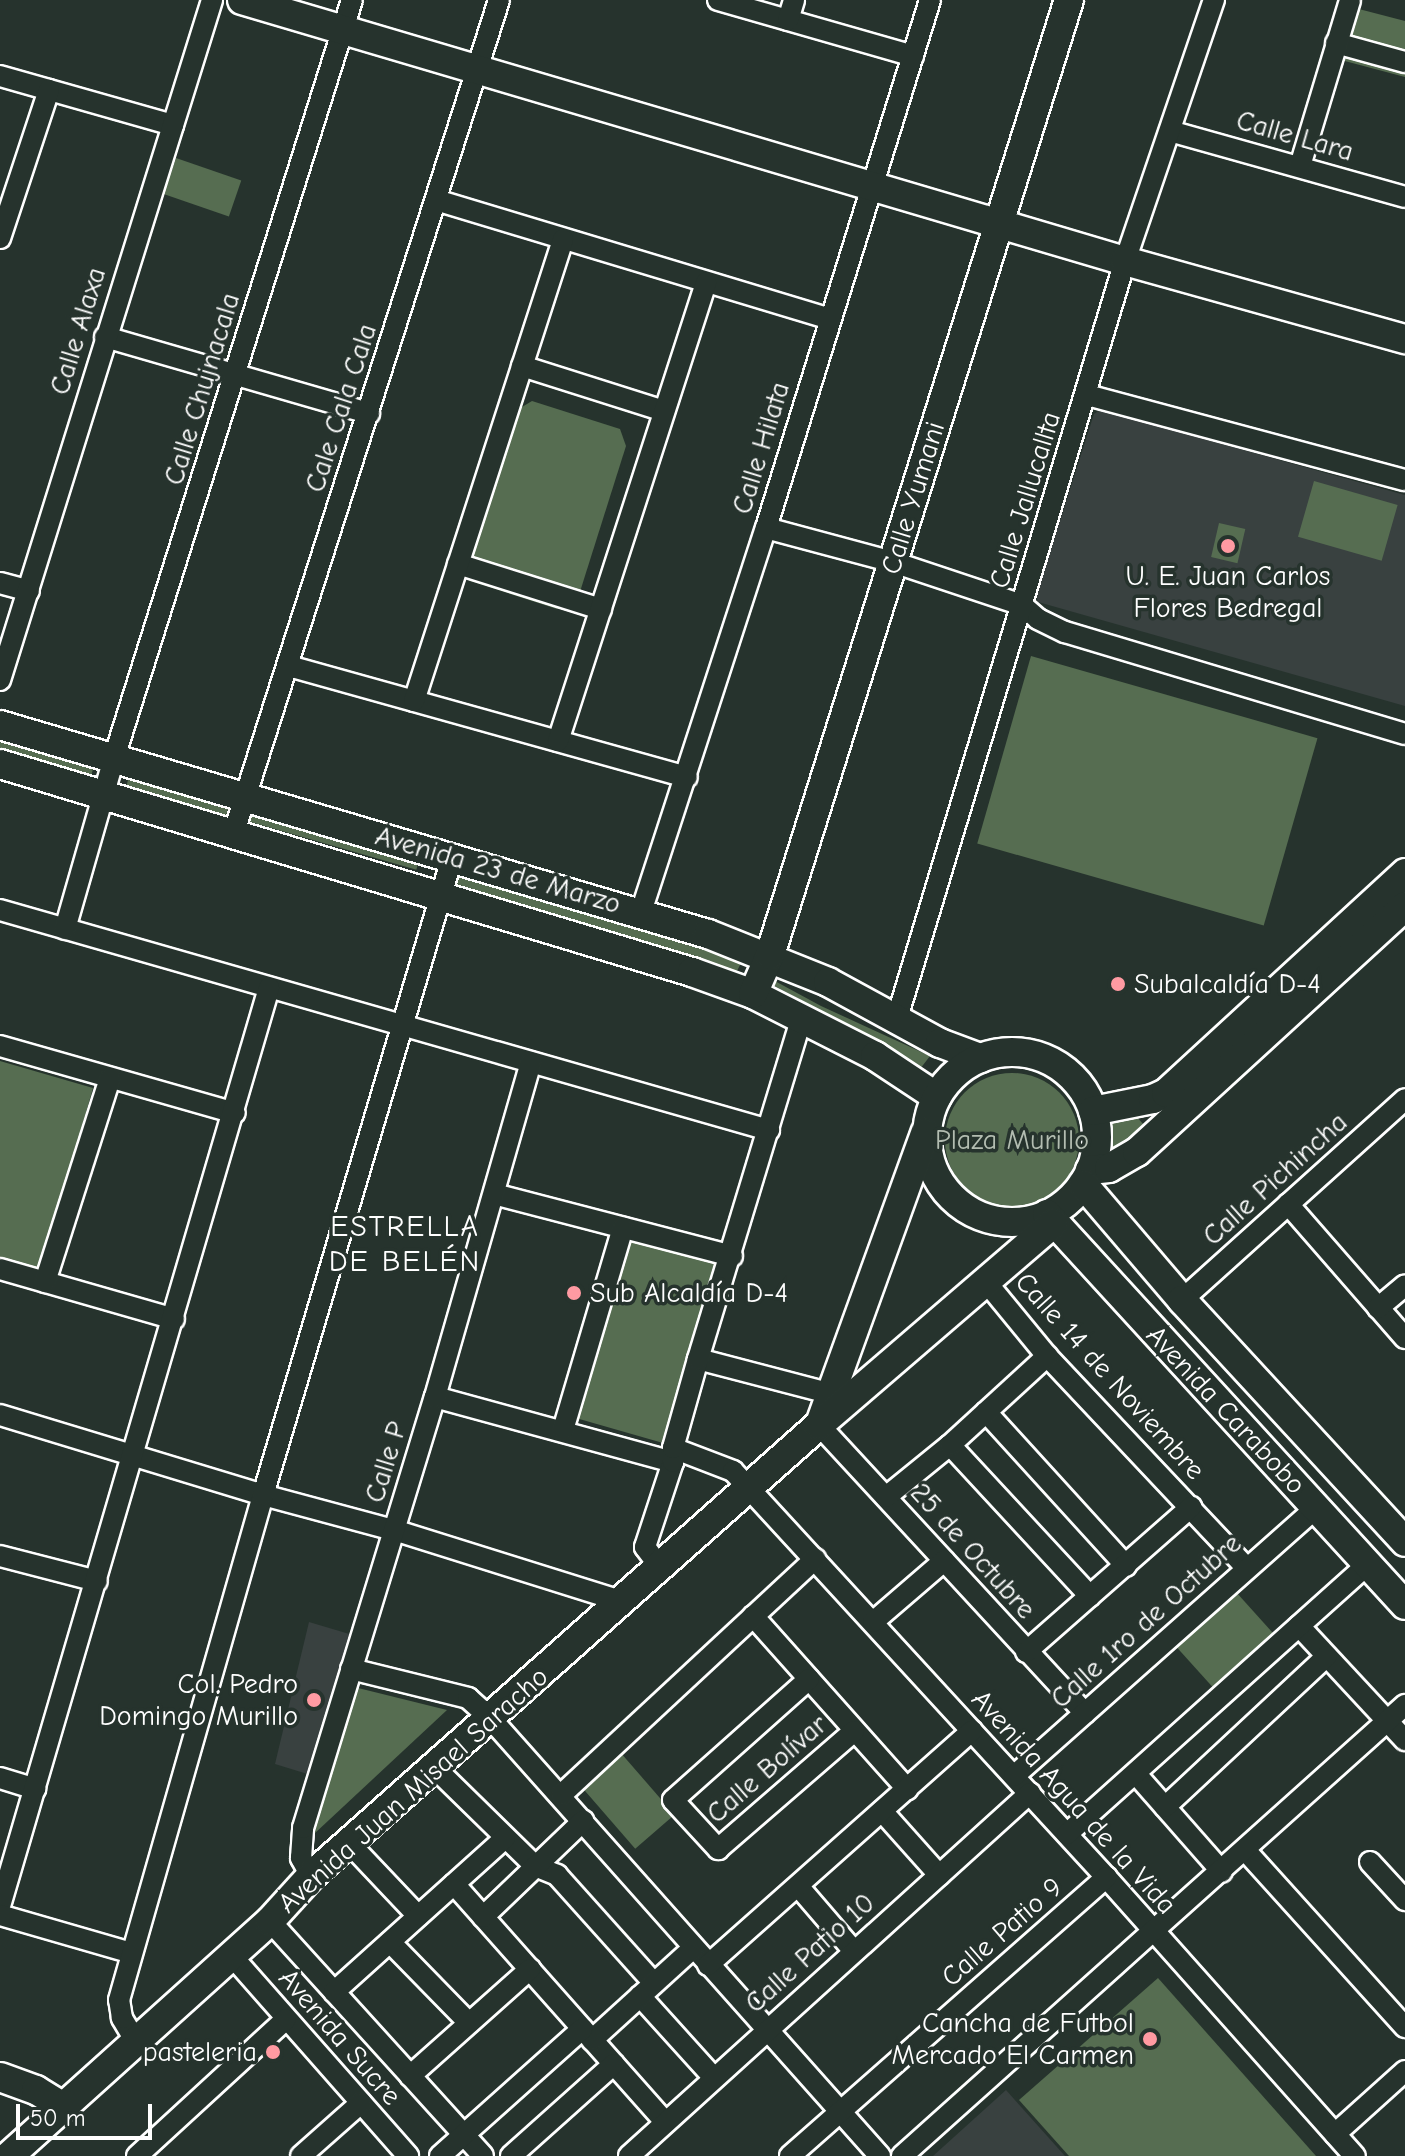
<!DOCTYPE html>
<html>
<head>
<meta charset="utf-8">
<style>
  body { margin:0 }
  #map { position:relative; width:1405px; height:2156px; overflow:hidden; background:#26332d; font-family:"Comic Neue",sans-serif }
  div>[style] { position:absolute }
  .built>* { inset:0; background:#394140 }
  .green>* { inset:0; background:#566d51; transform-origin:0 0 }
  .round { border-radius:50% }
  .roads { filter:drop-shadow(2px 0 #fff) drop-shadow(-2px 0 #fff) drop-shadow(0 2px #fff) drop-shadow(0 -2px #fff) }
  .street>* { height:20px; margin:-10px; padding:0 10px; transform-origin:10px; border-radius:10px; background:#26332d }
  .secondary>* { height:28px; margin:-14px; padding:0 14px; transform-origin:14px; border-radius:14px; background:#26332d }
  .secondary>.ring { margin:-14px; padding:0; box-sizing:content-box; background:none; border:28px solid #26332d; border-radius:50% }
  .dots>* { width:22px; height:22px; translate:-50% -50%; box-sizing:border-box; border:4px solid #26332d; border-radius:50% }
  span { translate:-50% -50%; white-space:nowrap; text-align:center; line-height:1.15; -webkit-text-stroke:7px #26332d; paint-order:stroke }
  .street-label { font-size:28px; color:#fff }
  .poi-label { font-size:28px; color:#fff }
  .left { translate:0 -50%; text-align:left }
  .right { translate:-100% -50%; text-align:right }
  .park-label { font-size:28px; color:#b3bdb1 }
  .neighbourhood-label { font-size:30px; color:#fff; letter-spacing:2px }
  .scale { position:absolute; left:16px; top:2104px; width:136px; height:36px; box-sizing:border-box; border:4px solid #fff; border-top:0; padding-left:10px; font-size:24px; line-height:28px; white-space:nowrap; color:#fff; -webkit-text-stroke:6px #26332d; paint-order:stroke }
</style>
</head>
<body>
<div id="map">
  <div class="built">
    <div style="clip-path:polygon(1100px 410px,1405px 495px,1405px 706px,1038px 602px,1036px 596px,1094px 414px)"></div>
    <div style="clip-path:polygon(309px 1622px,356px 1636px,314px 1776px,275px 1764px)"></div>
    <div style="clip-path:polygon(1006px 2090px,1065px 2156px,933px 2156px)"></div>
  </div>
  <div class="green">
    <div style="clip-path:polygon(1355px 8px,1405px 21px,1405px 77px,1341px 60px)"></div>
    <div style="left:176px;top:158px;width:69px;height:38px;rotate:19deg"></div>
    <div style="clip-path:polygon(532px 401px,620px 429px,626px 446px,578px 598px,570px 606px,557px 609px,470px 581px,464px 570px,517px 410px)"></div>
    <div style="left:1314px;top:481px;width:87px;height:58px;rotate:16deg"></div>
    <div style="left:1219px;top:523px;width:27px;height:35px;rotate:13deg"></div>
    <div style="left:1031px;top:656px;width:298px;height:195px;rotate:16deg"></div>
    <div style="left:0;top:738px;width:98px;height:14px;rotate:16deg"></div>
    <div style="left:129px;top:777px;width:104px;height:11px;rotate:17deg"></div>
    <div style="left:248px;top:811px;width:178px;height:10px;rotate:16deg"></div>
    <div style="clip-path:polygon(458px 874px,668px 937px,742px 961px,737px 971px,456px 884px)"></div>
    <div style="clip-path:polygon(773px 980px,821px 1006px,930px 1056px,920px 1069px,894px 1050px,771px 984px)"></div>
    <div style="clip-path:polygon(0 1061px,93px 1088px,39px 1277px,0 1266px)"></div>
    <div class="round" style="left:945px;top:1073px;width:134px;height:134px"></div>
    <div style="clip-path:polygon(1134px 1114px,1145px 1126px,1120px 1152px,1110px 1149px,1112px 1119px)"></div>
    <div style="left:630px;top:1239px;width:88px;height:187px;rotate:16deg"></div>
    <div style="left:1236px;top:1592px;width:61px;height:81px;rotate:48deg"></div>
    <div style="clip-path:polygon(350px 1686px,447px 1710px,314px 1834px)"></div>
    <div style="left:620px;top:1752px;width:83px;height:52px;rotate:49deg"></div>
    <div style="clip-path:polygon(1158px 1978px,1316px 2156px,1069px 2156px,1019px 2100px)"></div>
  </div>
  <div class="roads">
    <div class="street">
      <div style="left:718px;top:0;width:203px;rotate:16deg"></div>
      <div style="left:788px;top:20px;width:21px;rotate:-73deg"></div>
      <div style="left:1336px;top:43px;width:72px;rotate:15.4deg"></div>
      <div style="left:0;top:76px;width:180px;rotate:15.8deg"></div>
      <div style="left:1170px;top:131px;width:244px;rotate:15.7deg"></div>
      <div style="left:1300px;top:166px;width:173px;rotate:-73.2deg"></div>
      <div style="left:436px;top:200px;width:411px;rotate:16.8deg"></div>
      <div style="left:0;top:238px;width:156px;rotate:-71.7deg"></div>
      <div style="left:105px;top:337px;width:275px;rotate:16.1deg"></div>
      <div style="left:522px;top:366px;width:149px;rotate:17.6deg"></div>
      <div style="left:1087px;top:395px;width:329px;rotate:15deg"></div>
      <div style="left:766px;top:528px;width:131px;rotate:15deg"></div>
      <div style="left:893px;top:562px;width:136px;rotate:18.4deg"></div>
      <div style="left:1022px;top:605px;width:21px;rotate:41deg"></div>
      <div style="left:1038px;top:619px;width:30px;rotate:26deg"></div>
      <div style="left:1065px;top:632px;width:355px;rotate:16.7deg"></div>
      <div style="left:458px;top:564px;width:150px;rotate:17.5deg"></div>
      <div style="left:0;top:583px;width:30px;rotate:15deg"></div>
      <div style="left:289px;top:666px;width:413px;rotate:15.6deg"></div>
      <div style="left:0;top:680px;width:712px;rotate:-72.68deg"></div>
      <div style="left:414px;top:701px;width:485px;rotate:-72.1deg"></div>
      <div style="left:558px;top:741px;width:482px;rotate:-72.1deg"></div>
      <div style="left:234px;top:832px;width:873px;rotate:-72.33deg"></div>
      <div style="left:0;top:910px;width:800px;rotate:15.97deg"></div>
      <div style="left:641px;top:912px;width:404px;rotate:-72deg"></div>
      <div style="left:766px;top:528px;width:553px;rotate:-72.74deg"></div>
      <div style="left:65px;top:929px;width:178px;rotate:-74deg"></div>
      <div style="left:114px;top:758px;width:794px;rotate:-72.57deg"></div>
      <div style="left:897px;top:1018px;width:791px;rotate:-73.24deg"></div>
      <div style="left:1125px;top:261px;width:276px;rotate:-71.2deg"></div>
      <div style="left:0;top:1046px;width:244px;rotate:15.9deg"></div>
      <div style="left:494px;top:1194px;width:246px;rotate:14.6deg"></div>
      <div style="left:1288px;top:1204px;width:178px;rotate:48.9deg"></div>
      <div style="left:0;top:1269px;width:181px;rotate:16deg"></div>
      <div style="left:45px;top:1282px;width:214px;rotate:-72.3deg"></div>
      <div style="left:987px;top:1283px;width:94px;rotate:50.6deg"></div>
      <div style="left:1047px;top:1356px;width:291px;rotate:46.7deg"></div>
      <div style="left:1182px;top:1300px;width:300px;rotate:-42deg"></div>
      <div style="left:1378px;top:1308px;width:35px;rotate:-40deg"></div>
      <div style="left:698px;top:1359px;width:138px;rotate:14.6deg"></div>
      <div style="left:435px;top:1397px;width:247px;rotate:15.3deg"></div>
      <div style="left:986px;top:1412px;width:208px;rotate:47.7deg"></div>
      <div style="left:0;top:1415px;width:275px;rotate:16.9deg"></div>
      <div style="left:263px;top:1495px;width:136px;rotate:15deg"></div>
      <div style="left:394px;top:1530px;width:237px;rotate:17.4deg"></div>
      <div style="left:819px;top:1425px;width:392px;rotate:47.3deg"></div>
      <div style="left:563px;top:1430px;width:211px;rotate:-73.5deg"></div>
      <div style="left:950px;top:1445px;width:206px;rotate:47.2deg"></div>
      <div style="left:673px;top:1448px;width:64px;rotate:21deg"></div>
      <div style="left:733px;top:1471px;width:551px;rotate:47.43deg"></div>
      <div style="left:1106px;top:1877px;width:374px;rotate:48.3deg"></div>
      <div style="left:886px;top:1497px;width:82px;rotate:-39.1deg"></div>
      <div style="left:950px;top:1445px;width:132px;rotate:-42.5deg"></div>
      <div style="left:0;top:1556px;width:100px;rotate:14.5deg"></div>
      <div style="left:660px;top:1567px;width:25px;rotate:-127deg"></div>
      <div style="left:645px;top:1547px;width:89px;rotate:-71.8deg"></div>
      <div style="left:673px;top:1462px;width:14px;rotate:-90deg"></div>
      <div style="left:673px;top:1448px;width:92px;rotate:-74.3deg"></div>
      <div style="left:698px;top:1359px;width:355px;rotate:-73.1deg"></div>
      <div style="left:753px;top:1616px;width:232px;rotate:48.3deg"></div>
      <div style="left:873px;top:1622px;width:94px;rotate:-40.7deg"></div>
      <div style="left:1299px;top:1626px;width:156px;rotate:47.1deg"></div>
      <div style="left:1026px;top:1652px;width:220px;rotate:-41.3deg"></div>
      <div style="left:351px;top:1669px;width:121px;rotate:13.9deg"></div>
      <div style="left:468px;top:1698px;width:31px;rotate:42deg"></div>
      <div style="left:491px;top:1719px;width:585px;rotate:48.33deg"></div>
      <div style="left:809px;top:1679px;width:182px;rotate:138.3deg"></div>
      <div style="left:673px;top:1800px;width:67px;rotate:47.4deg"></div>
      <div style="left:718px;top:1849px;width:180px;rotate:-40.9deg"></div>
      <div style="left:434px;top:1767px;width:141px;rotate:44.4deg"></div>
      <div style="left:535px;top:1866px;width:24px;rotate:22deg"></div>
      <div style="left:557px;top:1875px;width:145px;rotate:48.1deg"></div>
      <div style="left:1136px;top:1774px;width:130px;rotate:48.7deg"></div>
      <div style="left:1014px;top:1776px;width:404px;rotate:-41.6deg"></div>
      <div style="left:0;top:1778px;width:37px;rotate:17deg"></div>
      <div style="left:561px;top:1795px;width:347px;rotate:-42.9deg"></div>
      <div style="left:1165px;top:1807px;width:221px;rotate:-43deg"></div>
      <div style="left:882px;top:1811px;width:86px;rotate:48.3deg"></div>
      <div style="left:1067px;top:1834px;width:404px;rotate:-41.9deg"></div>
      <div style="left:350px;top:1844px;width:99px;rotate:46.6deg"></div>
      <div style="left:1245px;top:1850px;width:239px;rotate:47.9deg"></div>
      <div style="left:1370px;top:1862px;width:52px;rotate:47.4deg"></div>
      <div style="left:311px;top:1876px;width:21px;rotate:-119deg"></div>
      <div style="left:301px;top:1858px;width:30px;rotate:-86deg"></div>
      <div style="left:303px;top:1828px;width:451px;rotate:-73deg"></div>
      <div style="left:435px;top:1397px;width:348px;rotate:-74deg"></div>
      <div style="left:454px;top:1884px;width:318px;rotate:48.4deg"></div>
      <div style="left:798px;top:1886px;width:86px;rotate:49.3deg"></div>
      <div style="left:0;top:1906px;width:957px;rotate:-73.67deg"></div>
      <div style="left:0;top:1915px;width:137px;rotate:16.1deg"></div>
      <div style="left:483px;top:1917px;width:139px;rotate:-43.8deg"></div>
      <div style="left:270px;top:1921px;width:317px;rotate:47.8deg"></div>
      <div style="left:390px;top:1942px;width:113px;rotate:45.7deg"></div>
      <div style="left:231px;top:1955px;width:268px;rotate:48.6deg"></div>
      <div style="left:708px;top:1965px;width:353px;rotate:-41.6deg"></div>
      <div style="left:334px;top:1992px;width:230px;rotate:-42deg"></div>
      <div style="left:640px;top:1996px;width:110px;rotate:47.9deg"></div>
      <div style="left:135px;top:2040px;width:26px;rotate:-121deg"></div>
      <div style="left:122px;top:2018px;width:18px;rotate:-99deg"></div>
      <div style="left:119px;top:2000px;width:525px;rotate:-74.08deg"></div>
      <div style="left:263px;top:1495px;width:664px;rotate:-73.47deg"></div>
      <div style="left:592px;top:2040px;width:137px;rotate:-42.3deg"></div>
      <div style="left:410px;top:2076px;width:161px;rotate:-41.7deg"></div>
      <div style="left:1335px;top:2134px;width:94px;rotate:-42deg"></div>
      <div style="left:137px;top:2156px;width:202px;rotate:-42.6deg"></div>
      <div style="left:301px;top:2156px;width:80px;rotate:-41.5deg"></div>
      <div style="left:440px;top:2156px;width:191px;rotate:-41.8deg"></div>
      <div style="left:511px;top:2156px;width:138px;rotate:-41.8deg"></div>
      <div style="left:629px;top:2156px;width:541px;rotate:-42.15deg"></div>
      <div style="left:790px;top:2156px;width:422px;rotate:-41.4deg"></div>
      <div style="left:902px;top:2156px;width:676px;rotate:-41.88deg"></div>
    </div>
    <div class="secondary">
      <div style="left:242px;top:0;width:921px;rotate:16.47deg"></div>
      <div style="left:1125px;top:261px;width:291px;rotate:15.6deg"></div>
      <div style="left:0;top:725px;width:738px;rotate:16.45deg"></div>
      <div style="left:708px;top:934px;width:129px;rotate:21.8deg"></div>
      <div style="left:828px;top:982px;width:128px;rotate:28.6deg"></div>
      <div style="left:940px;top:1043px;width:43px;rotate:20.6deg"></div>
      <div style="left:0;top:764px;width:723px;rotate:16.73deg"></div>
      <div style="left:692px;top:972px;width:65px;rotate:19.8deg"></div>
      <div style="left:753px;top:994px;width:137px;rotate:26.9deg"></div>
      <div style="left:875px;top:1056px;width:74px;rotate:33.5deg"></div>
      <div style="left:753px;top:994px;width:43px;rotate:-66.4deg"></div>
      <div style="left:770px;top:955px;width:1001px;rotate:-72.62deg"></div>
      <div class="ring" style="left:927px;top:1052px;width:142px;height:142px"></div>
      <div style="left:1093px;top:1111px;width:61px;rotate:-11.3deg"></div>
      <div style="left:1153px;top:1099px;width:14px;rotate:-25deg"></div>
      <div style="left:1166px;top:1093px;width:325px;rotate:-42.6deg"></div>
      <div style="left:1090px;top:1170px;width:19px;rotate:-6deg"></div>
      <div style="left:1109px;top:1168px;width:32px;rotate:-30deg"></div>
      <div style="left:1137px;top:1152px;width:364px;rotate:-42.5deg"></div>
      <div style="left:1083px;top:1184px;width:153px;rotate:49.5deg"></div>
      <div style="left:1182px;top:1300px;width:329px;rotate:47.3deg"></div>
      <div style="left:1047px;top:1214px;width:530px;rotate:47.52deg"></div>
      <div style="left:821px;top:1421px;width:306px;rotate:-70.1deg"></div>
      <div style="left:0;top:2077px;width:38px;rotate:20deg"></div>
      <div style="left:36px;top:2090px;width:32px;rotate:32deg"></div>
      <div style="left:9px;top:2156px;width:351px;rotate:-42deg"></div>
      <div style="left:270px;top:1921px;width:61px;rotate:-47.7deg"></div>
      <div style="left:311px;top:1876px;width:679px;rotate:-41.6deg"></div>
      <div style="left:819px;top:1425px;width:310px;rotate:-40.7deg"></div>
    </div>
  </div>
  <div class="dots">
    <div style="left:1228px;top:546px;background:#ff9aa2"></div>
    <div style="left:1118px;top:984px;background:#ff9aa2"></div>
    <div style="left:574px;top:1293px;background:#ff9aa2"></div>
    <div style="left:314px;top:1700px;background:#ff9aa2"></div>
    <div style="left:1150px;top:2039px;background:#ff9aa2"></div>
    <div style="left:273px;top:2052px;background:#ff9aa2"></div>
  </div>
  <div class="street-label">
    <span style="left:1295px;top:136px;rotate:16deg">Calle Lara</span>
    <span style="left:78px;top:331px;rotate:-73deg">Calle Alaxa</span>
    <span style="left:202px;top:389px;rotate:-73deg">Calle Chujnacala</span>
    <span style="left:341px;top:408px;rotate:-72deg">Cale Cala Cala</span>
    <span style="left:761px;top:448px;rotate:-73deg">Calle Hilata</span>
    <span style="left:913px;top:498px;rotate:-73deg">Calle Yumani</span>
    <span style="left:1025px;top:500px;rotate:-73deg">Calle Jallucallta</span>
    <span style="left:498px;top:870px;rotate:16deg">Avenida 23 de Marzo</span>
    <span style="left:1275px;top:1179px;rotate:-42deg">Calle Pichincha</span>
    <span style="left:1110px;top:1376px;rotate:48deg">Calle 14 de Noviembre</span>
    <span style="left:1226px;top:1410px;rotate:47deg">Avenida Carabobo</span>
    <span style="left:386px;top:1462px;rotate:-73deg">Calle P</span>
    <span style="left:973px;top:1551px;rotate:48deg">25 de Octubre</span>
    <span style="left:1146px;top:1621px;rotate:-42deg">Calle 1ro de Octubre</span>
    <span style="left:767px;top:1769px;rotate:-41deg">Calle Bolívar</span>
    <span style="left:413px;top:1790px;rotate:-42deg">Avenida Juan Misael Saracho</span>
    <span style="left:1074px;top:1802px;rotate:48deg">Avenida Agua de la Vida</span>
    <span style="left:1002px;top:1932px;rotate:-41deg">Calle Patio 9</span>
    <span style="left:810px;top:1953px;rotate:-42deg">Calle Patio 10</span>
    <span style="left:340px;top:2037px;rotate:49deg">Avenida Sucre</span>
  </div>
  <div class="poi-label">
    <span style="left:1228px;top:592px">U. E. Juan Carlos<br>Flores Bedregal</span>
    <span class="left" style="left:1134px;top:984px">Subalcaldía D-4</span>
    <span class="left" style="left:590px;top:1293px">Sub Alcaldía D-4</span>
    <span class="right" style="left:298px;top:1700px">Col. Pedro<br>Domingo Murillo</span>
    <span class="right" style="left:1134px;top:2039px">Cancha de Futbol<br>Mercado El Carmen</span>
    <span class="right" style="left:257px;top:2052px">pasteleria</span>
  </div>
  <div class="park-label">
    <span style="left:1012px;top:1140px">Plaza Murillo</span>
  </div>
  <div class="neighbourhood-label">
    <span style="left:405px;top:1244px">ESTRELLA<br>DE BELÉN</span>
  </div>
  <div class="scale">50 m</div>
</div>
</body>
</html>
